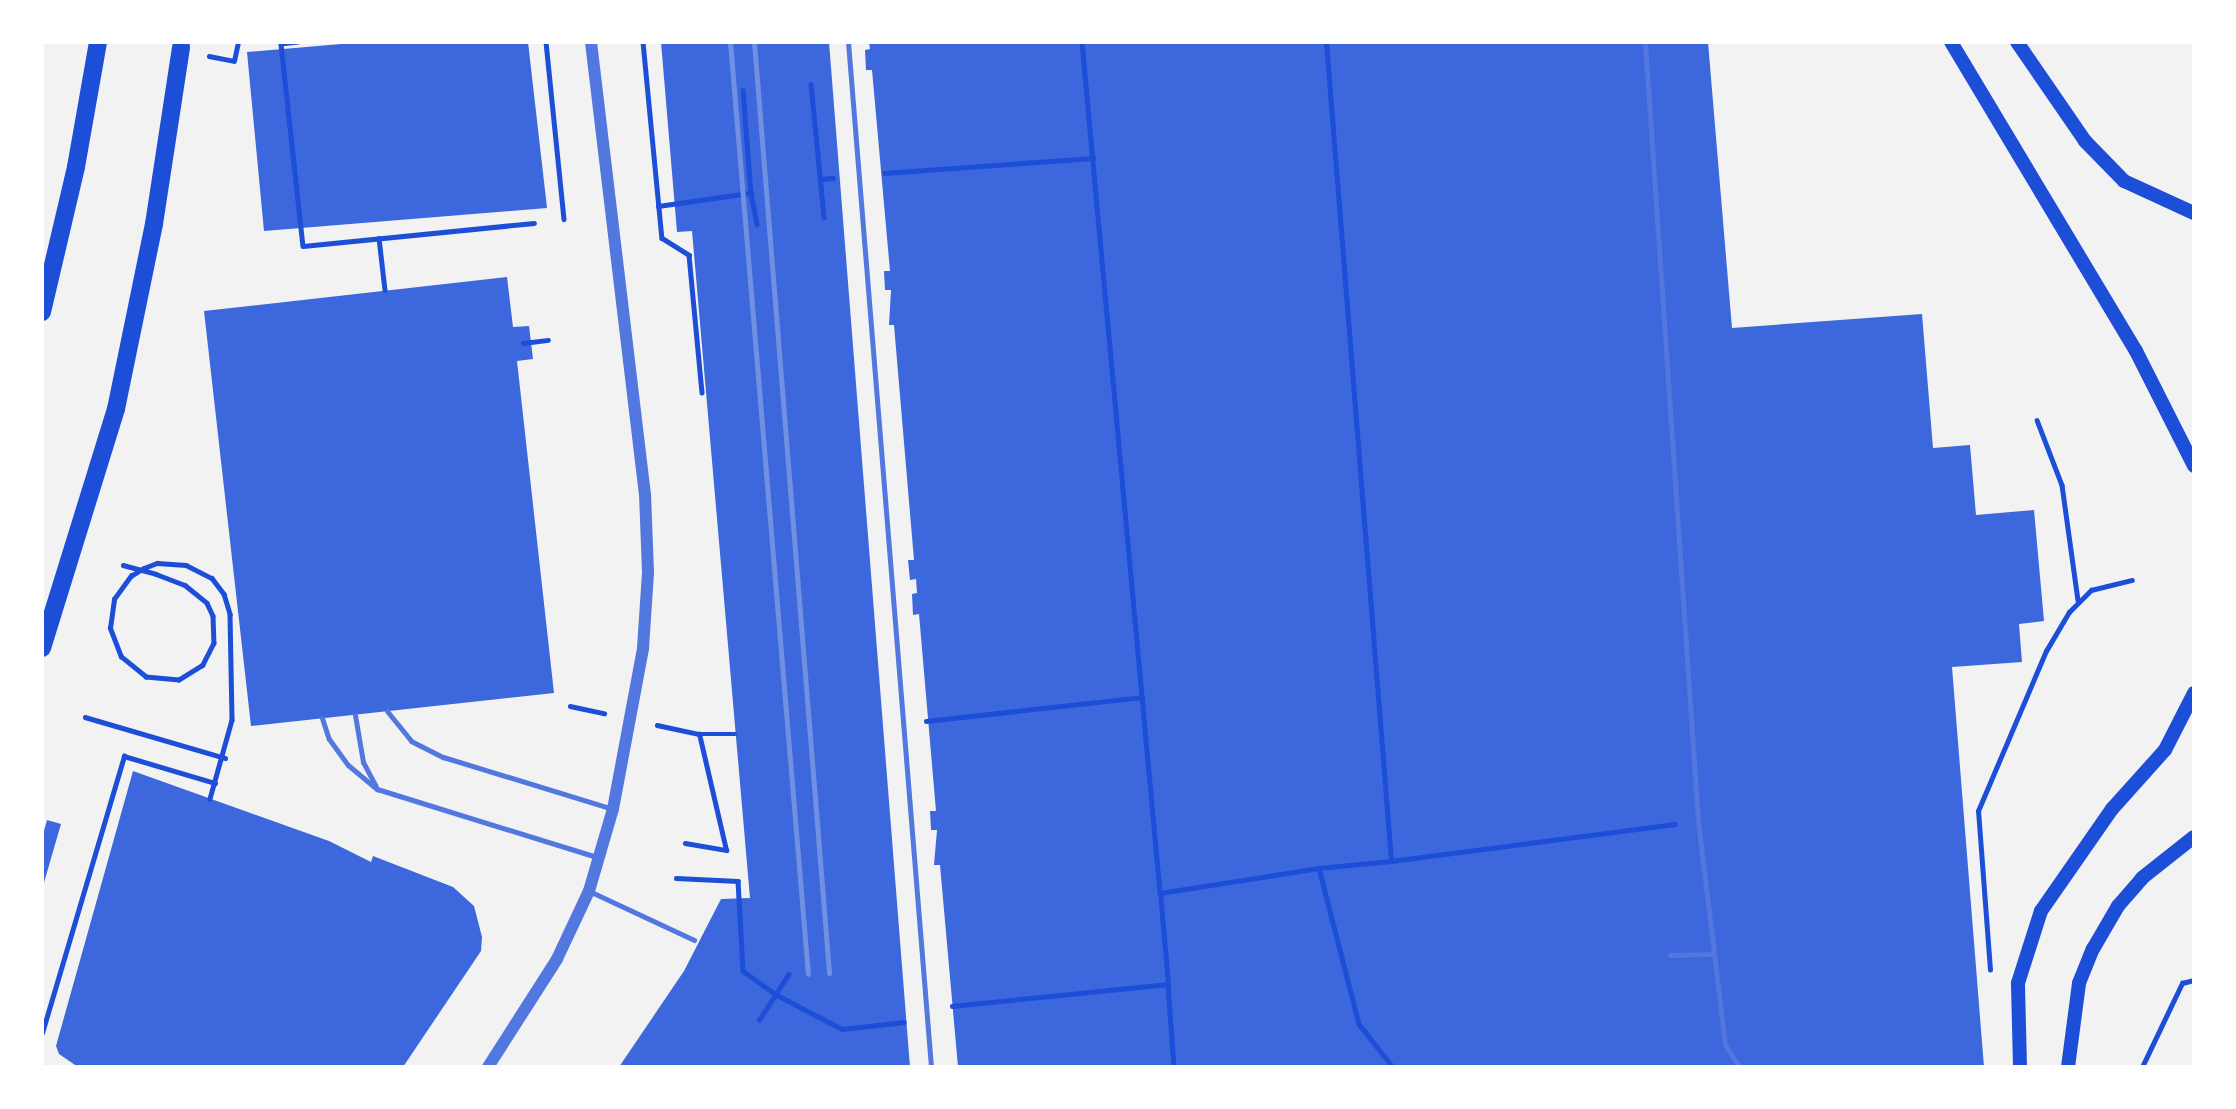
<!DOCTYPE html>
<html>
<head>
<meta charset="utf-8">
<style>
  body { margin:0 }
  #map { position:relative; width:2236px; height:1109px; overflow:hidden; background:#f2f2f2; font-family:"Asap Condensed",sans-serif }
  div>[style] { position:absolute }
  .building>* { inset:0; background:#3d67dc }
  .path>* { height:4.5px; margin:-2.25px; padding:0 2.25px; transform-origin:2.25px; border-radius:2.25px; background:#1d4ed8 }
  .service>* { height:5px; margin:-2.5px; padding:0 2.5px; transform-origin:2.5px; border-radius:2.5px; background:#5277de }
  .tertiary>* { height:12px; margin:-6px; padding:0 6px; transform-origin:6px; border-radius:6px; background:#5277de }
  .secondary>* { height:14px; margin:-7px; padding:0 7px; transform-origin:7px; border-radius:7px; background:#1d4ed8 }
  .primary>* { height:18px; margin:-9px; padding:0 9px; transform-origin:9px; border-radius:9px; background:#1d4ed8 }
  .rail>* { height:5px; margin:-2.5px; padding:0 2.5px; transform-origin:2.5px; border-radius:2.5px; background:#7290e2 }
  span { translate:-50% -50%; white-space:nowrap; text-align:center; line-height:1.15; -webkit-text-stroke:6px #fff; paint-order:stroke }
  .frame { position:absolute; inset:0; border:44px solid #fff; pointer-events:none }
</style>
</head>
<body>
<div id="map">
  <div class="building">
    <div style="clip-path:polygon(364px 42px,528px 42px,547px 208px,264px 231px,247px 52px)"></div>
    <div style="clip-path:polygon(661px 42px,829px 42px,910px 1067px,619px 1067px,684px 971px,721px 899px,750px 898px,692px 231px,677px 232px)"></div>
    <div style="clip-path:polygon(869px 42px,1708px 42px,1732px 328px,1922px 314px,1933px 448px,1970px 445px,1976px 515px,2034px 510px,2044px 621px,2019px 624px,2022px 662px,1952px 667px,1984px 1067px,958px 1067px,940px 865px,934px 865px,937px 830px,931px 830px,930px 811px,936px 811px,919px 614px,913px 615px,912px 594px,917px 593px,916px 579px,910px 580px,908px 560px,914px 560px,894px 325px,889px 325px,891px 290px,885px 290px,884px 271px,890px 271px,872px 70px,866px 70px,865px 50px,870px 49px)"></div>
    <div style="clip-path:polygon(507px 277px,513px 327px,529px 326px,533px 359px,517px 361px,554px 693px,251px 726px,204px 311px)"></div>
    <div style="clip-path:polygon(133px 771px,329px 841px,371px 862px,373px 856px,453px 887px,474px 906px,482px 937px,481px 951px,403px 1067px,78px 1067px,59px 1054px,56px 1046px)"></div>
    <div style="clip-path:polygon(47px 820px,61px 824px,43px 886px,42px 838px)"></div>
  </div>
  <div class="path">
    <div style="left:298px;top:42px;width:17px;rotate:173deg"></div>
    <div style="left:281px;top:44px;width:203px;rotate:83.8deg"></div>
    <div style="left:303px;top:246px;width:232px;rotate:-5.7deg"></div>
    <div style="left:546px;top:42px;width:178px;rotate:84.2deg"></div>
    <div style="left:643px;top:42px;width:197px;rotate:84.5deg"></div>
    <div style="left:662px;top:238px;width:32px;rotate:32deg"></div>
    <div style="left:689px;top:255px;width:138px;rotate:84.6deg"></div>
    <div style="left:1082px;top:42px;width:855px;rotate:84.76deg"></div>
    <div style="left:209px;top:56px;width:25px;rotate:11deg"></div>
    <div style="left:234px;top:61px;width:19px;rotate:-78deg"></div>
    <div style="left:811px;top:84px;width:134px;rotate:84.4deg"></div>
    <div style="left:743px;top:90px;width:103px;rotate:85.6deg"></div>
    <div style="left:884px;top:173px;width:210px;rotate:-4.1deg"></div>
    <div style="left:820px;top:179px;width:13px;rotate:-4deg"></div>
    <div style="left:658px;top:206px;width:94px;rotate:-8deg"></div>
    <div style="left:751px;top:193px;width:32px;rotate:79deg"></div>
    <div style="left:379px;top:238px;width:52px;rotate:83.4deg"></div>
    <div style="left:523px;top:343px;width:25px;rotate:-7deg"></div>
    <div style="left:2037px;top:420px;width:70px;rotate:69deg"></div>
    <div style="left:2062px;top:485px;width:116px;rotate:82.1deg"></div>
    <div style="left:123px;top:565px;width:34px;rotate:15deg"></div>
    <div style="left:156px;top:574px;width:31px;rotate:21deg"></div>
    <div style="left:185px;top:585px;width:28px;rotate:39deg"></div>
    <div style="left:207px;top:603px;width:14px;rotate:65deg"></div>
    <div style="left:213px;top:616px;width:27px;rotate:88deg"></div>
    <div style="left:214px;top:643px;width:25px;rotate:117deg"></div>
    <div style="left:203px;top:665px;width:28px;rotate:148deg"></div>
    <div style="left:179px;top:680px;width:33px;rotate:-175deg"></div>
    <div style="left:146px;top:677px;width:32px;rotate:-141deg"></div>
    <div style="left:121px;top:657px;width:31px;rotate:-111deg"></div>
    <div style="left:110px;top:628px;width:29px;rotate:-82deg"></div>
    <div style="left:114px;top:599px;width:29px;rotate:-54deg"></div>
    <div style="left:131px;top:576px;width:15px;rotate:-32deg"></div>
    <div style="left:144px;top:568px;width:14px;rotate:-21deg"></div>
    <div style="left:157px;top:563px;width:29px;rotate:4deg"></div>
    <div style="left:186px;top:565px;width:29px;rotate:27deg"></div>
    <div style="left:212px;top:578px;width:20px;rotate:53deg"></div>
    <div style="left:224px;top:594px;width:21px;rotate:73deg"></div>
    <div style="left:230px;top:614px;width:106px;rotate:88.9deg"></div>
    <div style="left:232px;top:720px;width:82px;rotate:105.6deg"></div>
    <div style="left:570px;top:706px;width:35px;rotate:12deg"></div>
    <div style="left:85px;top:717px;width:146px;rotate:16.3deg"></div>
    <div style="left:926px;top:721px;width:217px;rotate:-6.3deg"></div>
    <div style="left:657px;top:725px;width:43px;rotate:12.1deg"></div>
    <div style="left:699px;top:734px;width:36px"></div>
    <div style="left:685px;top:843px;width:42px;rotate:9.7deg"></div>
    <div style="left:726px;top:850px;width:119px;rotate:-103.1deg"></div>
    <div style="left:1391px;top:861px;width:286px;rotate:-7.4deg"></div>
    <div style="left:1319px;top:868px;width:72px;rotate:-5.6deg"></div>
    <div style="left:1391px;top:861px;width:822px;rotate:-94.54deg"></div>
    <div style="left:676px;top:878px;width:62px;rotate:2.8deg"></div>
    <div style="left:738px;top:881px;width:90px;rotate:86.8deg"></div>
    <div style="left:743px;top:971px;width:42px;rotate:35.2deg"></div>
    <div style="left:777px;top:995px;width:73px;rotate:27.6deg"></div>
    <div style="left:842px;top:1029px;width:62px;rotate:-6.4deg"></div>
    <div style="left:1990px;top:970px;width:159px;rotate:-94.3deg"></div>
    <div style="left:1978px;top:811px;width:174px;rotate:-67deg"></div>
    <div style="left:2046px;top:651px;width:45px;rotate:-59.5deg"></div>
    <div style="left:2069px;top:612px;width:31px;rotate:-45deg"></div>
    <div style="left:2091px;top:590px;width:42px;rotate:-13.7deg"></div>
    <div style="left:1168px;top:984px;width:83px;rotate:85.9deg"></div>
    <div style="left:952px;top:1006px;width:217px;rotate:-5.8deg"></div>
    <div style="left:1168px;top:984px;width:91px;rotate:-95deg"></div>
    <div style="left:1160px;top:893px;width:161px;rotate:-8.9deg"></div>
    <div style="left:1319px;top:868px;width:161px;rotate:75.6deg"></div>
    <div style="left:1359px;top:1024px;width:55px;rotate:51.7deg"></div>
    <div style="left:759px;top:1020px;width:54px;rotate:-57.2deg"></div>
    <div style="left:42px;top:1033px;width:289px;rotate:-73.5deg"></div>
    <div style="left:124px;top:756px;width:95px;rotate:16.5deg"></div>
    <div style="left:2142px;top:1067px;width:93px;rotate:-64.5deg"></div>
    <div style="left:2182px;top:983px;width:12px;rotate:-14deg"></div>
  </div>
  <div class="service">
    <div style="left:848px;top:42px;width:1028px;rotate:85.37deg"></div>
    <div style="left:1645px;top:42px;width:781px;rotate:86.11deg"></div>
    <div style="left:1698px;top:821px;width:225px;rotate:83.1deg"></div>
    <div style="left:1725px;top:1044px;width:27px;rotate:59deg"></div>
    <div style="left:387px;top:711px;width:38px;rotate:51deg"></div>
    <div style="left:411px;top:741px;width:36px;rotate:27deg"></div>
    <div style="left:443px;top:757px;width:178px;rotate:17deg"></div>
    <div style="left:355px;top:715px;width:48px;rotate:80.3deg"></div>
    <div style="left:363px;top:762px;width:27px;rotate:62deg"></div>
    <div style="left:322px;top:718px;width:22px;rotate:72deg"></div>
    <div style="left:329px;top:739px;width:32px;rotate:54deg"></div>
    <div style="left:348px;top:765px;width:38px;rotate:40deg"></div>
    <div style="left:377px;top:789px;width:230px;rotate:17.2deg"></div>
    <div style="left:589px;top:891px;width:116px;rotate:25deg"></div>
    <div style="left:1670px;top:955px;width:42px;rotate:-1.4deg"></div>
  </div>
  <div class="tertiary">
    <div style="left:488px;top:1067px;width:128px;rotate:-57.4deg"></div>
    <div style="left:557px;top:959px;width:75px;rotate:-64.8deg"></div>
    <div style="left:589px;top:891px;width:85px;rotate:-73.7deg"></div>
    <div style="left:613px;top:809px;width:164px;rotate:-79.4deg"></div>
    <div style="left:643px;top:648px;width:76px;rotate:-86.2deg"></div>
    <div style="left:648px;top:572px;width:77px;rotate:-92.2deg"></div>
    <div style="left:645px;top:495px;width:456px;rotate:-96.8deg"></div>
  </div>
  <div class="secondary">
    <div style="left:1951px;top:42px;width:360px;rotate:59.1deg"></div>
    <div style="left:2136px;top:351px;width:129px;rotate:63.2deg"></div>
    <div style="left:2017px;top:42px;width:120px;rotate:55.5deg"></div>
    <div style="left:2085px;top:141px;width:56px;rotate:45.7deg"></div>
    <div style="left:2124px;top:181px;width:77px;rotate:24.6deg"></div>
    <div style="left:2020px;top:1067px;width:84px;rotate:-91.4deg"></div>
    <div style="left:2018px;top:983px;width:76px;rotate:-72.3deg"></div>
    <div style="left:2041px;top:911px;width:124px;rotate:-55.2deg"></div>
    <div style="left:2112px;top:809px;width:79px;rotate:-48.1deg"></div>
    <div style="left:2165px;top:750px;width:64px;rotate:-63deg"></div>
    <div style="left:2068px;top:1067px;width:85px;rotate:-82.5deg"></div>
    <div style="left:2079px;top:983px;width:37px;rotate:-68deg"></div>
    <div style="left:2093px;top:949px;width:50px;rotate:-59.8deg"></div>
    <div style="left:2118px;top:906px;width:37px;rotate:-49deg"></div>
    <div style="left:2142px;top:878px;width:66px;rotate:-38.3deg"></div>
  </div>
  <div class="primary">
    <div style="left:42px;top:312px;width:149px;rotate:-76.8deg"></div>
    <div style="left:76px;top:167px;width:127px;rotate:-80deg"></div>
    <div style="left:42px;top:648px;width:250px;rotate:-72.8deg"></div>
    <div style="left:116px;top:409px;width:189px;rotate:-78.4deg"></div>
    <div style="left:154px;top:224px;width:179px;rotate:-81.3deg"></div>
  </div>
  <div class="rail">
    <div style="left:730px;top:42px;width:935px;rotate:85.22deg"></div>
    <div style="left:754px;top:42px;width:934px;rotate:85.39deg"></div>
  </div>
  <div class="frame"></div>
</div>
</body>
</html>
